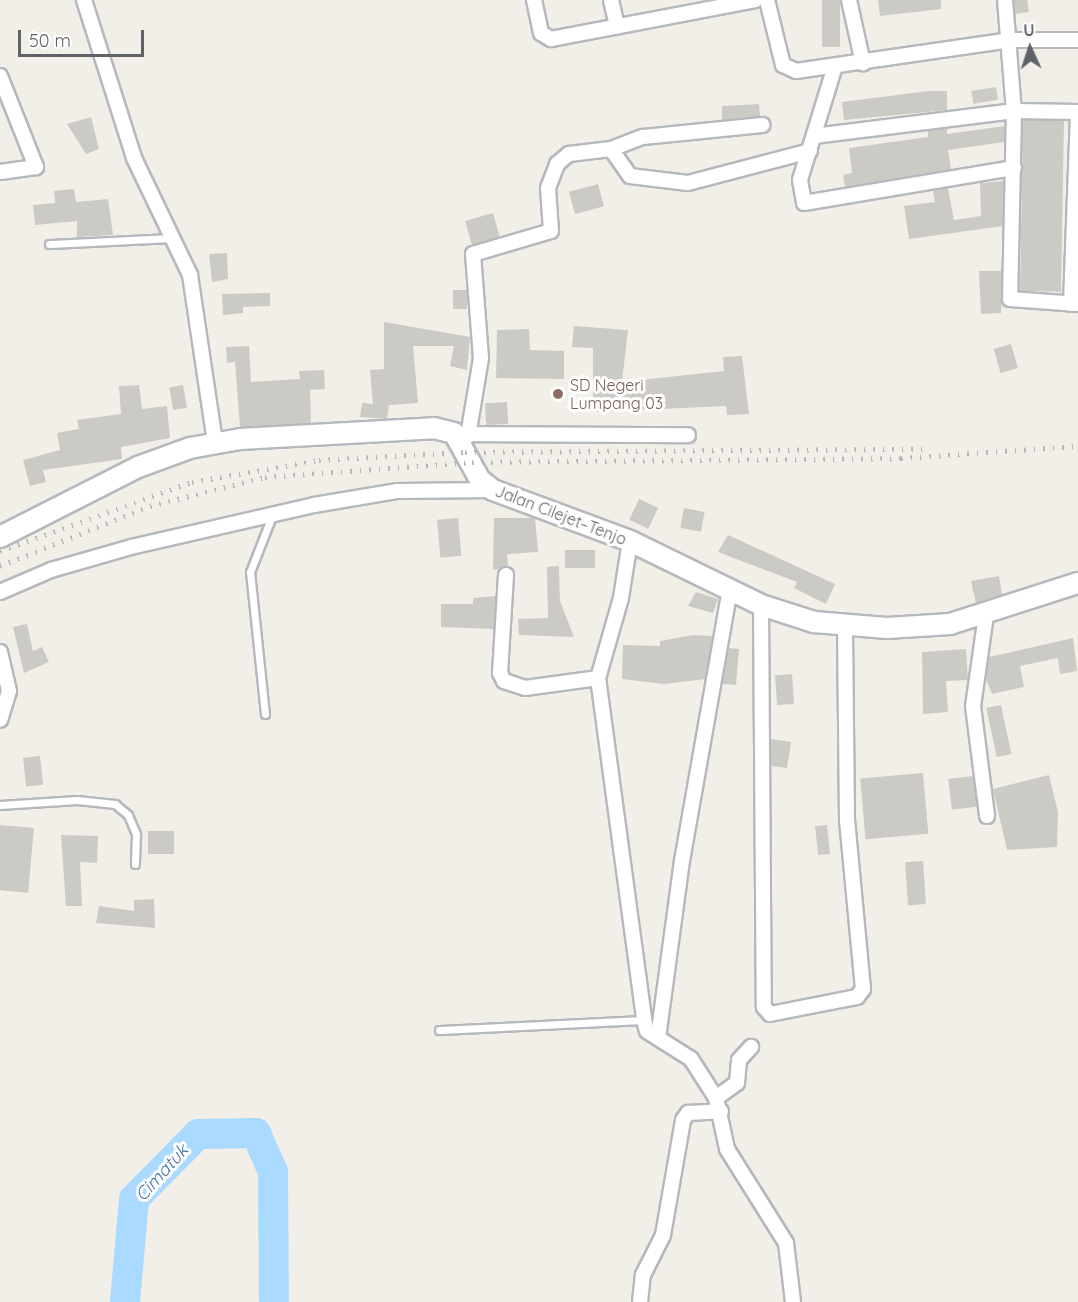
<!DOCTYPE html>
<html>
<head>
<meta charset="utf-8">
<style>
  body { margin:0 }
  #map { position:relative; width:1078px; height:1302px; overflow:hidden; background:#f1efe8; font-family:Quicksand,sans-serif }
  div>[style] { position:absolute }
  .river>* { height:30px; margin:-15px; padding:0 15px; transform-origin:15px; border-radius:15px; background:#aadaff }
  .building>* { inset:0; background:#cccac5; transform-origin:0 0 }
  .roads { filter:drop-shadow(2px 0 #b5b8bc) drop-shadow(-2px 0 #b5b8bc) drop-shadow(0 2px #b5b8bc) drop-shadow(0 -2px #b5b8bc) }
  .lane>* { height:7px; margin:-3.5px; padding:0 3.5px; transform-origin:3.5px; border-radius:3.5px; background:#fff }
  .street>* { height:14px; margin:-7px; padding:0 7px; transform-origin:7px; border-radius:7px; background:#fff }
  .secondary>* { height:20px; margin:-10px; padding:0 10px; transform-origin:10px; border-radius:10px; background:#fff }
  .rail>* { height:4.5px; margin-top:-2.25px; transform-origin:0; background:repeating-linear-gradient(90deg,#b6b7b8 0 1.5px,transparent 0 9.5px) }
  .dots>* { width:16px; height:16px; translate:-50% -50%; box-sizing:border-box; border:3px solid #fff; border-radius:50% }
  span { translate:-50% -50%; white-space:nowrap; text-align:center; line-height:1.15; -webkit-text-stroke:6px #fff; paint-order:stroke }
  .education-label { font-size:16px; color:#785e54 }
  .left { translate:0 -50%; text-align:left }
  .street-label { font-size:16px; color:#5f6368 }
  .water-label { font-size:18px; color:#4174aa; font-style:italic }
  .north { position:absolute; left:1000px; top:18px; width:60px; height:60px; -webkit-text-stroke:4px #fff; paint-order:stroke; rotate:357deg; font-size:16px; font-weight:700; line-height:24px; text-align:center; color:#5f6368 }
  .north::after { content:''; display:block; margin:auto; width:21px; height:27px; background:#5f6368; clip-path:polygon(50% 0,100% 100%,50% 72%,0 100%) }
  .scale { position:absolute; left:18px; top:30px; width:126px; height:27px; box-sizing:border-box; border:3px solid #5f6368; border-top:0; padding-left:8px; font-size:18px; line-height:21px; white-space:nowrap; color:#5f6368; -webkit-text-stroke:4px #fff; paint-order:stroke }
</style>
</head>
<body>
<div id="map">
  <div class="river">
    <div style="left:125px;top:1302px;width:103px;rotate:-85deg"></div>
    <div style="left:134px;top:1199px;width:91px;rotate:-45.4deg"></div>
    <div style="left:198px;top:1134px;width:58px;rotate:-1deg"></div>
    <div style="left:256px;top:1133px;width:43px;rotate:66.4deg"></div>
    <div style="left:273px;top:1172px;width:130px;rotate:89.6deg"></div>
  </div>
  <div class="building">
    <div style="left:822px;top:0;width:18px;height:47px"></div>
    <div style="clip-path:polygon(878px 0,941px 0,941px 9px,880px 16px)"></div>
    <div style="clip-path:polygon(1014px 0,1027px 0,1029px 12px,1015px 14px)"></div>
    <div style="left:996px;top:87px;width:13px;height:25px;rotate:81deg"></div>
    <div style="clip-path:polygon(928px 91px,947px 91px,947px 110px,844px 120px,842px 102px)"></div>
    <div style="clip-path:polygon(759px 104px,760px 116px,722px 120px,722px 106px)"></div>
    <div style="clip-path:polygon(91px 117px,99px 149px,86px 154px,67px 124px)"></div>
    <div style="left:1023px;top:120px;width:41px;height:171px;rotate:1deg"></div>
    <div style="clip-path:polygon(1005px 126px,1004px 142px,948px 150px,951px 169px,845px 187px,843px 175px,852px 173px,849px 148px,928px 137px,928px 131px,947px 128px,947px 134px)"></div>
    <div style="clip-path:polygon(1004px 181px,1003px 226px,909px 239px,904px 206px,935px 202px,933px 191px,948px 188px,954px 220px,981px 216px,980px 183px)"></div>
    <div style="left:598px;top:184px;width:23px;height:30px;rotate:75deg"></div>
    <div style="clip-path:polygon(74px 189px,76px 202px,108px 199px,113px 235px,77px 237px,77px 221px,35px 225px,33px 205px,55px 203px,54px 191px)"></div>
    <div style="left:493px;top:213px;width:25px;height:29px;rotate:74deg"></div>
    <div style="clip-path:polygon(227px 253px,228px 279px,212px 282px,209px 254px)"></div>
    <div style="clip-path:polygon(979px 271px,1002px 271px,1001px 313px,981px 314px)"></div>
    <div style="left:453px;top:290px;width:14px;height:19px"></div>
    <div style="clip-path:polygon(270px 293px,270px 306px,243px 307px,243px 313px,223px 315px,222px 294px)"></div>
    <div style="clip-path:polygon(384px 322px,470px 337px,467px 370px,450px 366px,454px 346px,413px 346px,418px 403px,389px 405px,387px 419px,360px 417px,362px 403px,373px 404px,370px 370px,384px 369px)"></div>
    <div style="clip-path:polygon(574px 326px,628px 330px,622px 382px,724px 371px,723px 357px,742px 356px,749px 414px,727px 415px,726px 406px,593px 412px,593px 348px,572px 347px)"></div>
    <div style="clip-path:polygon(529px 329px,530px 350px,564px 351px,564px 379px,496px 378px,497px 330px)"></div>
    <div style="left:1011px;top:344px;width:25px;height:18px;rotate:74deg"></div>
    <div style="clip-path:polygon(249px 346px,251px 382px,300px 379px,299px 371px,324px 370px,325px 389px,310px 390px,311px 423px,240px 427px,235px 362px,227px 363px,226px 347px)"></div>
    <div style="clip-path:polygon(139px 385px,142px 409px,167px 406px,170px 438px,121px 447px,122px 459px,43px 470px,46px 482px,30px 486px,23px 460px,60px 450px,57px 433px,79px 429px,77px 420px,121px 414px,119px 386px)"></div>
    <div style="left:183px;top:385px;width:23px;height:14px;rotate:80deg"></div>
    <div style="left:507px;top:402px;width:22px;height:22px;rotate:87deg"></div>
    <div style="left:639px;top:499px;width:21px;height:23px;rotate:25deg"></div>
    <div style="left:684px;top:508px;width:21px;height:20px;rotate:11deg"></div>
    <div style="left:458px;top:518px;width:38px;height:21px;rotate:85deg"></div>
    <div style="clip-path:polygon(494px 518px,535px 518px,538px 552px,507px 554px,508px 566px,493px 570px)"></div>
    <div style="clip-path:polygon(728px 535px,835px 584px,826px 604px,794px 588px,797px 582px,718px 552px)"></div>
    <div style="left:565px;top:550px;width:30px;height:18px"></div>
    <div style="clip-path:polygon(559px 566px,560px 601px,574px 637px,519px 635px,518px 619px,548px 618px,547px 567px)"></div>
    <div style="clip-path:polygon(999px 576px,1002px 595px,976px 603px,971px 581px)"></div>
    <div style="clip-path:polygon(696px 592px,718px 599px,713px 613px,688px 606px)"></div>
    <div style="clip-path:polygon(496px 596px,494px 629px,441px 627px,441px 604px,473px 604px,473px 598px)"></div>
    <div style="clip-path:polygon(27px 624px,33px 651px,42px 647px,49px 662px,24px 673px,13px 627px)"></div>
    <div style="clip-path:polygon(693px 635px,713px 636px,705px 679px,664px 684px,622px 679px,623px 645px,660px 646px,660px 641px)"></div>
    <div style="clip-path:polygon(1073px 638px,1077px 671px,1060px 674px,1058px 658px,1020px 666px,1024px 687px,992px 694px,986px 679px,989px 657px)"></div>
    <div style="clip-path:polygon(729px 648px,739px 649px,736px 685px,722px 684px)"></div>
    <div style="clip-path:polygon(966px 649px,968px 680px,946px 681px,948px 712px,923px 714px,922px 652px)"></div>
    <div style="left:792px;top:674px;width:30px;height:17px;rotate:86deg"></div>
    <div style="left:1001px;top:705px;width:50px;height:15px;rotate:78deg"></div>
    <div style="clip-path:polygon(771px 739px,791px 742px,787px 768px,771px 766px)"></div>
    <div style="left:40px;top:756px;width:29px;height:17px;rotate:84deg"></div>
    <div style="left:923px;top:773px;width:61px;height:63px;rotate:85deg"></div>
    <div style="clip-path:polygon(1049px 775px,1058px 812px,1057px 847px,1007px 850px,993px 789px)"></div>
    <div style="left:973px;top:776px;width:31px;height:25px;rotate:83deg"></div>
    <div style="left:0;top:825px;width:34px;height:65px;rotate:5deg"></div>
    <div style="left:827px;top:825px;width:29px;height:12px;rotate:84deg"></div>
    <div style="left:174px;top:831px;width:23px;height:26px;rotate:90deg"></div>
    <div style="clip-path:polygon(61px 835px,98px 836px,97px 863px,80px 862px,82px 906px,66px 906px)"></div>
    <div style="left:923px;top:861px;width:43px;height:18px;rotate:86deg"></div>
    <div style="clip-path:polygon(154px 899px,155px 928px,96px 923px,99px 906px,134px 911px,134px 900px)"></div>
  </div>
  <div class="roads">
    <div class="lane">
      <div style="left:49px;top:244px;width:124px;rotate:-2.8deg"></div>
      <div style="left:265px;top:714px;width:143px;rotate:-96deg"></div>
      <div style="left:250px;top:572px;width:60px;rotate:-68.6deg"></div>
      <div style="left:0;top:805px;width:77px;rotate:-3.7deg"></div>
      <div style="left:77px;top:800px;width:38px;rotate:6deg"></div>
      <div style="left:115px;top:804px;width:17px;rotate:40deg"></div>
      <div style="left:128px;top:815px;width:21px;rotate:67deg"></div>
      <div style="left:136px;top:834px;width:30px;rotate:92deg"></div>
      <div style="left:439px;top:1030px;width:205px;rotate:-2.8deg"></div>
    </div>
    <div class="street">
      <div style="left:84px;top:0;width:166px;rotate:72.4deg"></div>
      <div style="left:134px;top:158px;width:130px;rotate:64.4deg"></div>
      <div style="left:190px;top:275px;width:169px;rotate:81.5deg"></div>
      <div style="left:534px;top:0;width:34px;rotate:78deg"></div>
      <div style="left:541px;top:33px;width:12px;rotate:31deg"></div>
      <div style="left:551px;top:39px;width:208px;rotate:-10.8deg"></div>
      <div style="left:611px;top:0;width:27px;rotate:77deg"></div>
      <div style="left:767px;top:0;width:67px;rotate:76.2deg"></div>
      <div style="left:783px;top:65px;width:14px;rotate:25deg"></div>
      <div style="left:796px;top:71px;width:217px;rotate:-8.2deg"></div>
      <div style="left:1011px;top:40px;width:67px"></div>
      <div style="left:849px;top:0;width:65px;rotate:77.5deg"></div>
      <div style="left:1005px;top:0;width:111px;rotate:85.4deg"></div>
      <div style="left:1014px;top:111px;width:188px;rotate:91.2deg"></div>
      <div style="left:1010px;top:299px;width:68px;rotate:4.2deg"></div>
      <div style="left:835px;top:66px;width:119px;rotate:107.1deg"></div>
      <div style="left:800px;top:180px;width:23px;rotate:80deg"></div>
      <div style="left:804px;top:203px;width:213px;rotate:-9.5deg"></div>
      <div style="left:0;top:76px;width:98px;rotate:68.4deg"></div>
      <div style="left:36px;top:167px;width:36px;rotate:172deg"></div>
      <div style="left:814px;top:136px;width:202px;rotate:-7.1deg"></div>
      <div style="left:1014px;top:111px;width:64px;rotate:0.9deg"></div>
      <div style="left:611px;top:149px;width:33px;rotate:55deg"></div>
      <div style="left:630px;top:176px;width:58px;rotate:6.9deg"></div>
      <div style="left:688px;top:183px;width:126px;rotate:-14.7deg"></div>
      <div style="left:1071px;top:304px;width:188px;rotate:-87.9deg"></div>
      <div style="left:459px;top:434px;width:229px;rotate:0.3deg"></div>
      <div style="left:468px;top:436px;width:79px;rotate:-80.5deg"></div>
      <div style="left:481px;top:358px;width:104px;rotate:-94.4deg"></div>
      <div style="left:473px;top:254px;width:81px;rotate:-16.4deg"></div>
      <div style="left:551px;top:231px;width:43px;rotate:-94deg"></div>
      <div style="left:548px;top:188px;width:26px;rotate:-69deg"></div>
      <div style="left:557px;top:164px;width:16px;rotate:-40deg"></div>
      <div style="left:569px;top:154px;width:42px;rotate:-6.8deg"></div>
      <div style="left:611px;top:149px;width:34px;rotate:-21deg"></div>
      <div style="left:643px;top:137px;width:120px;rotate:-5.8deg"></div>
      <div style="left:630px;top:541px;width:58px;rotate:99deg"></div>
      <div style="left:621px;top:598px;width:83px;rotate:106deg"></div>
      <div style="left:598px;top:678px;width:345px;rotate:82.3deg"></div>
      <div style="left:644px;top:1020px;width:11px;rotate:75deg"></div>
      <div style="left:647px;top:1031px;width:52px;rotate:32.5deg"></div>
      <div style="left:691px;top:1059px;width:46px;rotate:57.3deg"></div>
      <div style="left:716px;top:1098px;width:52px;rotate:77.8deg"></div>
      <div style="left:727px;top:1149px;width:111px;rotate:57.9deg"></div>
      <div style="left:786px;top:1243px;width:59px;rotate:83.2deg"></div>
      <div style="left:506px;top:575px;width:98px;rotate:93.5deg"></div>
      <div style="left:500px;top:673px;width:9px;rotate:63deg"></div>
      <div style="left:504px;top:681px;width:22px;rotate:18deg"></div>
      <div style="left:525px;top:688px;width:74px;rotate:-7.8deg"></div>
      <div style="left:0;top:592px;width:56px;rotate:-23.3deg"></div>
      <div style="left:51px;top:570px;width:83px;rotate:-16deg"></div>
      <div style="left:131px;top:547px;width:188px;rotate:-12.9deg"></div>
      <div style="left:314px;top:505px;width:85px;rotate:-9.5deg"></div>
      <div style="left:398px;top:491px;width:95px;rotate:-0.6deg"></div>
      <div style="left:761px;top:605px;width:402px;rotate:89.6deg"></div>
      <div style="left:764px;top:1007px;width:9px;rotate:49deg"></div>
      <div style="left:770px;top:1014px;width:89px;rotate:-11.1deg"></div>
      <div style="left:857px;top:997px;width:10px;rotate:-53deg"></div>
      <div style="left:863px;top:989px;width:170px;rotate:-95.4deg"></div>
      <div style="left:847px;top:820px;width:193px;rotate:-90.6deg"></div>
      <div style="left:986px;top:615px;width:92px;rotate:98.1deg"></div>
      <div style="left:973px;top:706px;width:111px;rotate:82.7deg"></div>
      <div style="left:0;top:652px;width:40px;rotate:77deg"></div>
      <div style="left:9px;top:691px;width:30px;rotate:107deg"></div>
      <div style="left:658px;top:1038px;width:179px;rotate:-82.3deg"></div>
      <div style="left:682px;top:861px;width:276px;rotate:-80deg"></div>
      <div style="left:716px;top:1098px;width:26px;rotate:-36deg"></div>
      <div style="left:737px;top:1083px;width:23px;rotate:-85deg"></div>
      <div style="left:739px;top:1060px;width:18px;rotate:-47deg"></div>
      <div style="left:640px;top:1302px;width:27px;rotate:-84deg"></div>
      <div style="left:643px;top:1275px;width:45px;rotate:-63.4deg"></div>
      <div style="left:663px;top:1235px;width:117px;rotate:-80.1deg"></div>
      <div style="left:683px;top:1120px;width:9px;rotate:-54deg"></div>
      <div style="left:688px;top:1113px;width:33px;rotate:-3deg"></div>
    </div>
    <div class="secondary">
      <div style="left:0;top:537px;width:155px;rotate:-26.9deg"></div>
      <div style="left:138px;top:467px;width:55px;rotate:-20.1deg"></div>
      <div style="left:190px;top:448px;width:51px;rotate:-10.2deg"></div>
      <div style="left:240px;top:439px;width:194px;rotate:-3.2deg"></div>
      <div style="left:434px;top:428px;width:21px;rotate:14deg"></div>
      <div style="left:454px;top:433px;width:54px;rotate:61deg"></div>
      <div style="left:480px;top:480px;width:16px;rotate:38deg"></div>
      <div style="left:493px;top:490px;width:146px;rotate:20.4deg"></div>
      <div style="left:630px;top:541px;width:146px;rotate:26deg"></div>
      <div style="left:761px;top:605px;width:56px;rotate:17.8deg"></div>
      <div style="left:814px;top:622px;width:73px;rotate:4.7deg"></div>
      <div style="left:887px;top:628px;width:63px;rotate:-3.6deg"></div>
      <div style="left:950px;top:624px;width:134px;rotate:-17.8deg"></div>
    </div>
  </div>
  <div class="rail">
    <div style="left:0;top:551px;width:204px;rotate:-19.8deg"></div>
    <div style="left:192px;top:482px;width:129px;rotate:-9.8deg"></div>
    <div style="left:319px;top:460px;width:146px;rotate:-3.1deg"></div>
    <div style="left:465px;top:452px;width:458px;rotate:-0.4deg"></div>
    <div style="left:0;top:566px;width:162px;rotate:-21.8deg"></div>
    <div style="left:150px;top:506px;width:119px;rotate:-14.2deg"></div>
    <div style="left:265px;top:477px;width:208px;rotate:-4.1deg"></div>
    <div style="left:472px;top:462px;width:429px;rotate:-0.5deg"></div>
    <div style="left:901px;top:458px;width:177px;rotate:-3.9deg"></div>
  </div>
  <div class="dots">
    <div style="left:558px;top:394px;background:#8d6e63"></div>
  </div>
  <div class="education-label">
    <span class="left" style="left:570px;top:394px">SD Negeri<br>Lumpang 03</span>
  </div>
  <div class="street-label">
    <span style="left:561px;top:515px;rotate:21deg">Jalan Cilejet–Tenjo</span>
  </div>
  <div class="water-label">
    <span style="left:162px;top:1173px;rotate:-48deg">Cimatuk</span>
  </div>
  <div class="north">U</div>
  <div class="scale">50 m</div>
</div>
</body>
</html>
